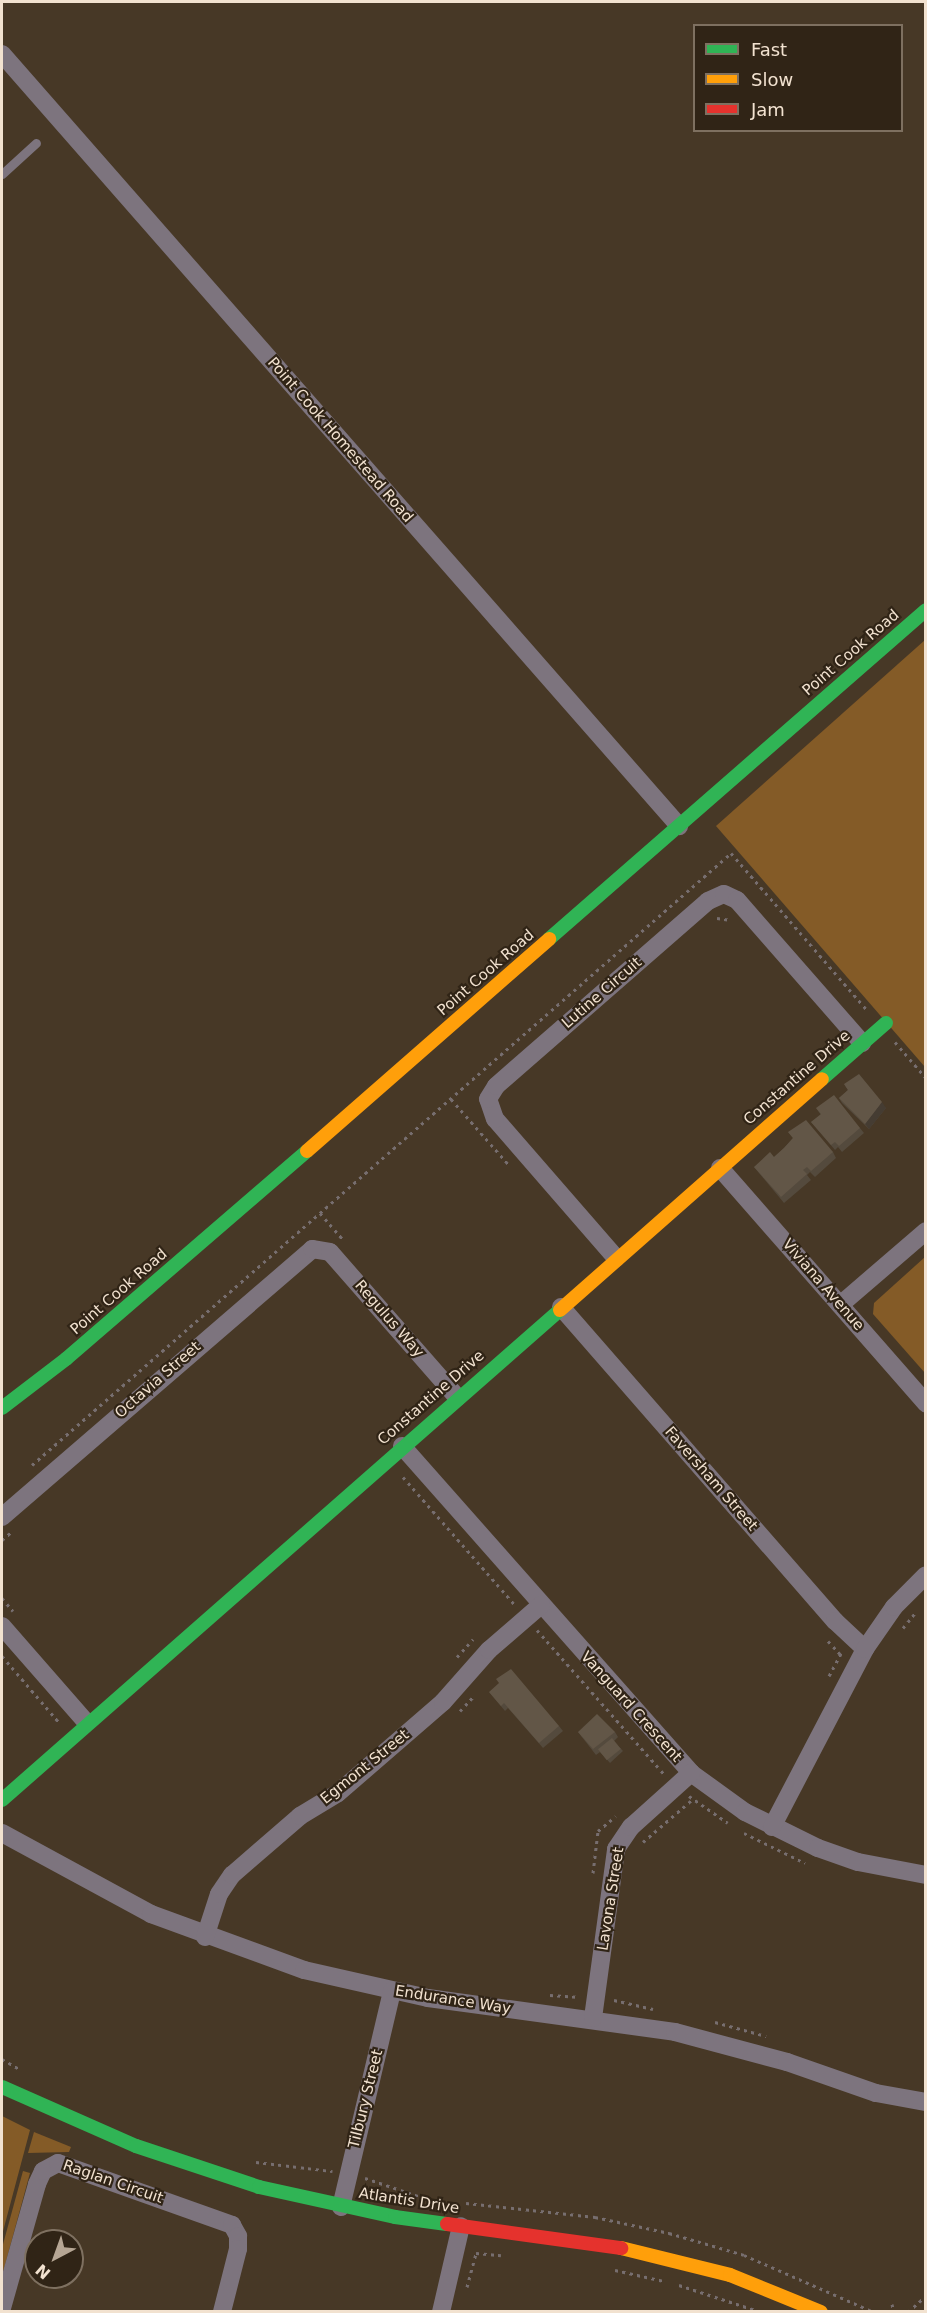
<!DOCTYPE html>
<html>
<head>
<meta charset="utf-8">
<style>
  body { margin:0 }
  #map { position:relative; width:927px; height:2313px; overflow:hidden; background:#473826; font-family:"DejaVu Sans",sans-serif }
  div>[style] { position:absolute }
  .green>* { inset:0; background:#845b27 }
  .path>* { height:3px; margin-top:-1.5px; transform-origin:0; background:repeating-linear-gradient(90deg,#776e6f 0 3px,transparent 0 7.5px) }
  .lane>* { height:9px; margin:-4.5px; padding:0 4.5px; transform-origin:4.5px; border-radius:4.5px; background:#7d747e }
  .street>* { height:18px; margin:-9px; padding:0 9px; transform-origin:9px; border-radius:9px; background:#7d747e }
  .fast>* { height:14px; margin:-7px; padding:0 7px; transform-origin:7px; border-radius:7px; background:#30b455 }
  .slow>* { height:14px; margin:-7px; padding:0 7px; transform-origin:7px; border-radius:7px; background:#ff9f0a }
  .jam>* { height:14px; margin:-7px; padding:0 7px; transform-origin:7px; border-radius:7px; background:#e5322d }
  .wall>* { inset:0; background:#544a3d }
  .shaded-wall>* { inset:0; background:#453c32 }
  .building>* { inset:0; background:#625647; transform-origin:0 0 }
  span { translate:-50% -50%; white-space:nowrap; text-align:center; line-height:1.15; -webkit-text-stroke:4.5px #302416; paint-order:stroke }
  .street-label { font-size:15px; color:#f2e2d0 }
  .frame { position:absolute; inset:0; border:3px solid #f2e2d0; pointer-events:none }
  .legend { position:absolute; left:693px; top:24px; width:210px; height:108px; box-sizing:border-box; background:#302416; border:2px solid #7e7060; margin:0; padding:8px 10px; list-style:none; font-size:18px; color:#f2e2d0 }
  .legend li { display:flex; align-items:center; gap:12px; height:30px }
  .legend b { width:30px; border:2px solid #7e7060 }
  .north { position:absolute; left:24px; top:2229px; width:60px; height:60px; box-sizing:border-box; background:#302416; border:2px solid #7e7060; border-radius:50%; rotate:221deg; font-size:16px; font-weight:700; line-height:24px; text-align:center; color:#f2e2d0 }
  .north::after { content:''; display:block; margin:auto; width:21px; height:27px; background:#b6a694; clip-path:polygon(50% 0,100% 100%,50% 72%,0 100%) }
</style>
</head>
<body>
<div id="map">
  <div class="green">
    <div style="clip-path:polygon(925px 640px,925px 1067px,716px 826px)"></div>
    <div style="clip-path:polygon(925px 1257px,925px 1373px,873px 1314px,874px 1303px)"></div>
    <div style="clip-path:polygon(2px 2116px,30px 2130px,2px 2235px)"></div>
    <div style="clip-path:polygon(34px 2132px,71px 2147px,69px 2152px,28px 2153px)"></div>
    <div style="clip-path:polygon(23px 2171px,30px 2173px,2px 2276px,2px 2248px)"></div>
  </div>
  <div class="path">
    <div style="left:717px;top:918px;width:14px;rotate:8deg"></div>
    <div style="left:895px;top:1042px;width:48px;rotate:49.3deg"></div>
    <div style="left:451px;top:1099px;width:88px;rotate:48.7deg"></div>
    <div style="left:320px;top:1213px;width:35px;rotate:49deg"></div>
    <div style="left:32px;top:1465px;width:929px;rotate:-41.2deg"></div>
    <div style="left:731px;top:853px;width:208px;rotate:49.1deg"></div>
    <div style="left:403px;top:1477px;width:170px;rotate:48.8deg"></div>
    <div style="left:2px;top:1540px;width:11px;rotate:-41deg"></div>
    <div style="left:2px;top:1598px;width:17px;rotate:50deg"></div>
    <div style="left:903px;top:1628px;width:21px;rotate:-51deg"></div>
    <div style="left:537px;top:1630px;width:192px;rotate:48.6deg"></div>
    <div style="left:828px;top:1641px;width:18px;rotate:47deg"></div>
    <div style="left:2px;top:1656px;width:86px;rotate:49.3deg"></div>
    <div style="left:457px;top:1657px;width:24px;rotate:-48deg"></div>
    <div style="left:829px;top:1676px;width:26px;rotate:-62deg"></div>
    <div style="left:460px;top:1711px;width:21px;rotate:-47deg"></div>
    <div style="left:689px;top:1796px;width:47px;rotate:34.7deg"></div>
    <div style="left:744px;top:1833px;width:68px;rotate:26.2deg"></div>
    <div style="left:643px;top:1842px;width:66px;rotate:-40.7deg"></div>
    <div style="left:593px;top:1873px;width:42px;rotate:-83.2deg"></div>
    <div style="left:598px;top:1831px;width:23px;rotate:-40deg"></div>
    <div style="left:550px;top:1995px;width:30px;rotate:4deg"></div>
    <div style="left:614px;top:2000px;width:40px;rotate:13deg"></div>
    <div style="left:715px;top:2022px;width:53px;rotate:15.4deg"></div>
    <div style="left:2px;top:2059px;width:22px;rotate:30deg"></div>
    <div style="left:256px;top:2162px;width:77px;rotate:6.8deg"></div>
    <div style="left:365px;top:2178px;width:62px;rotate:18.7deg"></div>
    <div style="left:466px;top:2203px;width:130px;rotate:6.2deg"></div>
    <div style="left:595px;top:2217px;width:76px;rotate:12.2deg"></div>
    <div style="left:669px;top:2233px;width:78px;rotate:16.3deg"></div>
    <div style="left:744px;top:2255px;width:142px;rotate:23.7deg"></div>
    <div style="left:476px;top:2253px;width:25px;rotate:5deg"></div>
    <div style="left:615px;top:2270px;width:50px;rotate:12.7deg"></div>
    <div style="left:679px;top:2285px;width:80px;rotate:18.2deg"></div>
    <div style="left:467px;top:2287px;width:35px;rotate:-75deg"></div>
    <div style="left:892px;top:2304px;width:8px;rotate:76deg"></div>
    <div style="left:908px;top:2312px;width:24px;rotate:-42deg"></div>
  </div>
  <div class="lane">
    <div style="left:2px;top:174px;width:46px;rotate:-42.4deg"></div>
  </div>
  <div class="street">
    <div style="left:2px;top:54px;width:1027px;rotate:48.75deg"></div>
    <div style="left:720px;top:1168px;width:313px;rotate:48.8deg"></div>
    <div style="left:616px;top:1258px;width:184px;rotate:-131deg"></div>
    <div style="left:495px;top:1119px;width:21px;rotate:-109deg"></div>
    <div style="left:488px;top:1099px;width:15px;rotate:-58deg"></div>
    <div style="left:496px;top:1086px;width:281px;rotate:-41.1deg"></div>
    <div style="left:708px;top:901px;width:17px;rotate:-24deg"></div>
    <div style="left:724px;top:894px;width:14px;rotate:25deg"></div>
    <div style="left:737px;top:900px;width:190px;rotate:48.8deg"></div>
    <div style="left:840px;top:1305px;width:113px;rotate:-40.7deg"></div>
    <div style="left:561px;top:1307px;width:417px;rotate:48.9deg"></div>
    <div style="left:835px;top:1621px;width:41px;rotate:43deg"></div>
    <div style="left:402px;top:1446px;width:436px;rotate:48.5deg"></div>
    <div style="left:691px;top:1773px;width:67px;rotate:35.8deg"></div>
    <div style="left:745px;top:1812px;width:81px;rotate:26.3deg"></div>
    <div style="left:818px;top:1848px;width:42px;rotate:19.3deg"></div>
    <div style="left:858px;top:1862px;width:69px;rotate:10.8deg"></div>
    <div style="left:2px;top:1517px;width:410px;rotate:-40.8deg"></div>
    <div style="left:312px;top:1249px;width:18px;rotate:9deg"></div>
    <div style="left:330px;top:1252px;width:193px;rotate:48.8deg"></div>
    <div style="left:2px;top:1626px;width:128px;rotate:48.8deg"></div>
    <div style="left:772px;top:1827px;width:201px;rotate:-62.4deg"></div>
    <div style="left:865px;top:1649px;width:51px;rotate:-55.4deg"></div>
    <div style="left:894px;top:1607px;width:45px;rotate:-45deg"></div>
    <div style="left:2px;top:1833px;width:170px;rotate:28.5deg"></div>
    <div style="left:151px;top:1914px;width:163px;rotate:20.1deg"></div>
    <div style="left:304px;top:1970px;width:127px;rotate:12.7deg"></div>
    <div style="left:428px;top:1998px;width:249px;rotate:7.8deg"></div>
    <div style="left:675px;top:2032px;width:116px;rotate:15deg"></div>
    <div style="left:787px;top:2062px;width:94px;rotate:19.2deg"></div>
    <div style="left:876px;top:2093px;width:51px;rotate:10.2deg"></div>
    <div style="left:205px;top:1937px;width:45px;rotate:-72deg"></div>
    <div style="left:219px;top:1894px;width:23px;rotate:-56deg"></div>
    <div style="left:232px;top:1875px;width:90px;rotate:-40.9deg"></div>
    <div style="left:300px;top:1816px;width:44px;rotate:-31.2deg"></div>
    <div style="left:338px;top:1793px;width:139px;rotate:-40.9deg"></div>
    <div style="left:443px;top:1702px;width:69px;rotate:-48.5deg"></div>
    <div style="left:489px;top:1650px;width:69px;rotate:-40.9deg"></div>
    <div style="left:593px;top:2018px;width:171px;rotate:-82.2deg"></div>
    <div style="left:616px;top:1849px;width:27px;rotate:-56deg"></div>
    <div style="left:631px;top:1827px;width:81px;rotate:-42deg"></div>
    <div style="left:341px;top:2207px;width:222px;rotate:-76.7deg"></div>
    <div style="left:2px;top:2308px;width:129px;rotate:-74.2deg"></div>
    <div style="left:37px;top:2184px;width:14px;rotate:-65deg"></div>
    <div style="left:43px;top:2171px;width:17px;rotate:-28deg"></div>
    <div style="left:58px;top:2163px;width:185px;rotate:19.6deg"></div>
    <div style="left:232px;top:2225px;width:13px;rotate:61deg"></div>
    <div style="left:238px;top:2236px;width:13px;rotate:90deg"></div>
    <div style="left:238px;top:2249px;width:65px;rotate:104.3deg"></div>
    <div style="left:441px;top:2312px;width:88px;rotate:-76.9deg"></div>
  </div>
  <div class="fast">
    <div style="left:549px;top:939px;width:500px;rotate:-41.11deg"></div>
    <div style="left:822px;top:1079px;width:85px;rotate:-41.2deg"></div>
    <div style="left:2px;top:1408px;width:81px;rotate:-37.4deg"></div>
    <div style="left:66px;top:1359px;width:318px;rotate:-40.8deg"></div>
    <div style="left:2px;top:1800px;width:743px;rotate:-41.29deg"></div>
    <div style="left:2px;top:2087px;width:146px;rotate:23.8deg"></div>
    <div style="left:136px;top:2146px;width:130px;rotate:18.4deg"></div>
    <div style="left:259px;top:2187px;width:139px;rotate:12.4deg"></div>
    <div style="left:395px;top:2217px;width:52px;rotate:7.7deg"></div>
  </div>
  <div class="slow">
    <div style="left:307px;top:1151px;width:322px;rotate:-41.2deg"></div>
    <div style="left:560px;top:1310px;width:349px;rotate:-41.4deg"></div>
    <div style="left:621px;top:2248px;width:112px;rotate:13.9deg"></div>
    <div style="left:730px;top:2275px;width:98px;rotate:22.1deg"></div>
  </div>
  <div class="jam">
    <div style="left:447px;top:2224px;width:176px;rotate:7.9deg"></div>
  </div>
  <div class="wall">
    <div style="clip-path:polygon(844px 1084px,886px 1108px,869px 1129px,842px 1103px,839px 1098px,848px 1090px)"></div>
    <div style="clip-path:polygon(816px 1108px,860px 1128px,864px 1133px,842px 1152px,838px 1147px,835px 1150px,811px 1122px,821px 1115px)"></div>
    <div style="clip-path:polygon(788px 1132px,833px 1152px,836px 1158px,815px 1177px,810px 1172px,807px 1175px,811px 1180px,784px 1203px,754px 1167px,774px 1157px,784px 1148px,793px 1138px)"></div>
    <div style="clip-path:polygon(489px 1692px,559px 1726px,563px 1731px,543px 1748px,508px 1708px,505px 1711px)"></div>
    <div style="clip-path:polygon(578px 1732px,615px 1732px,618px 1737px,614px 1741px,623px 1751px,610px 1763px,600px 1752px,596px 1755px)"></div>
  </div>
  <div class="shaded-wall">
    <div style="clip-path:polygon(882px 1102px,886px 1108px,869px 1129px,865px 1124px)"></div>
  </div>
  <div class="building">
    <div style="clip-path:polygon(859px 1074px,882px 1102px,865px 1124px,839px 1098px,848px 1090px,844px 1084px)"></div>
    <div style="clip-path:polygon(834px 1095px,860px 1128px,839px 1146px,835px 1142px,831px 1145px,811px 1122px,821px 1114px,816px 1108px)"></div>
    <div style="clip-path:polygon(806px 1120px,833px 1152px,811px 1171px,807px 1167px,803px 1170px,807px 1174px,781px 1197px,754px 1167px,770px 1152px,774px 1157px,784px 1148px,793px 1138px,788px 1132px)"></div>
    <div style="clip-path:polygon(511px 1669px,559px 1726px,539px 1743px,504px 1703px,501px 1706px,489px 1692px,499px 1683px,496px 1679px)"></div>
    <div style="clip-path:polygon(597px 1714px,615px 1732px,593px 1749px,578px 1732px)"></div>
    <div style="left:612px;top:1738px;width:14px;height:18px;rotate:51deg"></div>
  </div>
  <div class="street-label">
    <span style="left:340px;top:440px;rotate:49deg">Point Cook Homestead Road</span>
    <span style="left:851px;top:653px;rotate:-41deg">Point Cook Road</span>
    <span style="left:486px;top:973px;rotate:-41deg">Point Cook Road</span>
    <span style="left:602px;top:993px;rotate:-41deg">Lutine Circuit</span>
    <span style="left:797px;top:1078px;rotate:-41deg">Constantine Drive</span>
    <span style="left:823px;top:1285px;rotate:49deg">Viviana Avenue</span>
    <span style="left:119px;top:1292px;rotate:-41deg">Point Cook Road</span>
    <span style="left:389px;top:1319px;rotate:49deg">Regulus Way</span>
    <span style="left:158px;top:1380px;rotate:-41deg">Octavia Street</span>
    <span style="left:431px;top:1398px;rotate:-41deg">Constantine Drive</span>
    <span style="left:711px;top:1479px;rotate:49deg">Faversham Street</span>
    <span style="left:631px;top:1707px;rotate:48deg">Vanguard Crescent</span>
    <span style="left:365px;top:1767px;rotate:-39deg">Egmont Street</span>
    <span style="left:611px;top:1899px;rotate:-81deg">Lavona Street</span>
    <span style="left:453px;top:2000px;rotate:9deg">Endurance Way</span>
    <span style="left:366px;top:2099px;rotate:-76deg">Tilbury Street</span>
    <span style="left:113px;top:2182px;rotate:19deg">Raglan Circuit</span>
    <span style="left:409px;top:2201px;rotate:9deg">Atlantis Drive</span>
  </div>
  <div class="frame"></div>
  <ul class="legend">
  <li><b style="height:8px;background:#30b455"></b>Fast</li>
  <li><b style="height:8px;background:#ff9f0a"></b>Slow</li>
  <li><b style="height:8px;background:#e5322d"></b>Jam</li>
  </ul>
  <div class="north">N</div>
</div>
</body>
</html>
